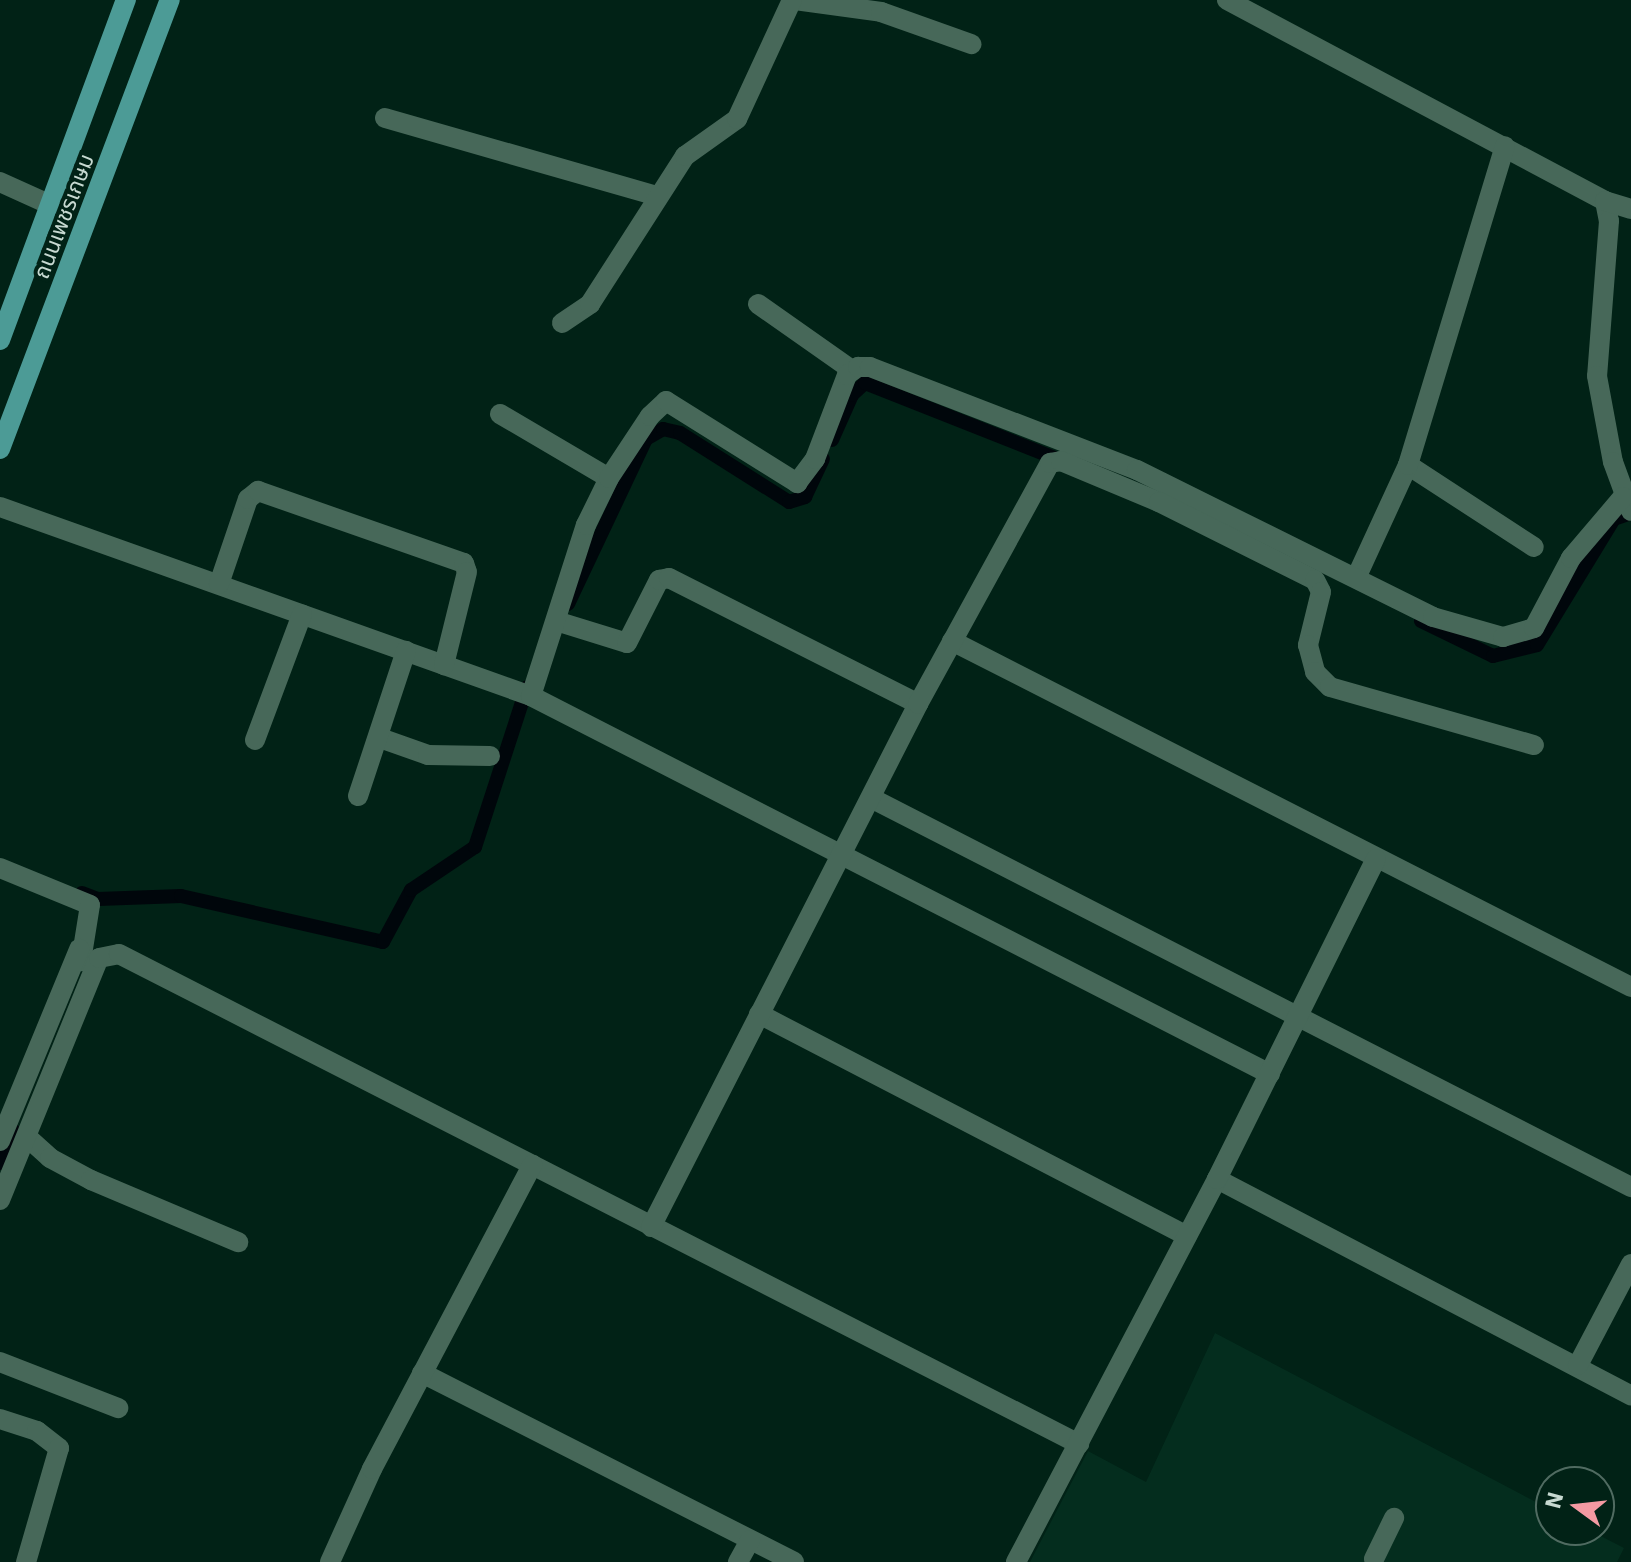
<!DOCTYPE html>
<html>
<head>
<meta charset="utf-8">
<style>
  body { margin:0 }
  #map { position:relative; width:1631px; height:1562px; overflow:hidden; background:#012216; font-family:"IBM Plex Sans","Noto Sans Thai",sans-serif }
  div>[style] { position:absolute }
  .built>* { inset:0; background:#042d1e }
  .canal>* { height:14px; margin:-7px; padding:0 7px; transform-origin:7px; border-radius:7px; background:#00060b }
  .minor>* { height:20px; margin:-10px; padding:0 10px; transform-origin:10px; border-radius:10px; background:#476859 }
  .major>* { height:20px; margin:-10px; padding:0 10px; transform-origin:10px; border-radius:10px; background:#4c9b96 }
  span { translate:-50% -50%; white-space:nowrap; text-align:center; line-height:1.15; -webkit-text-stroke:8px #012216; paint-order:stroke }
  .street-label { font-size:22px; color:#c7d9d1 }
  .north { position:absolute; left:1535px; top:1466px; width:80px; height:80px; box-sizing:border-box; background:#012216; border:2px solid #506b61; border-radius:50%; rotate:285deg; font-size:22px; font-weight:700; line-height:32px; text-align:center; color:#c7d9d1 }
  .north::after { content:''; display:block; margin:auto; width:28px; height:36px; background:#f49aa2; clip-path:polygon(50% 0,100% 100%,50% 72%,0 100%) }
</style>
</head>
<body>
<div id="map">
  <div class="built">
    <div style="clip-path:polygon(1215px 1333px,1551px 1510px,1551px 1530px,1589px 1530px,1624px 1548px,1617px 1562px,1030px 1562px,1088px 1451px,1146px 1482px)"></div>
  </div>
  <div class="canal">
    <div style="left:832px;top:440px;width:49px;rotate:-66deg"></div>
    <div style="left:852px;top:395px;width:18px;rotate:-43deg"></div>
    <div style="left:865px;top:383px;width:212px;rotate:21.6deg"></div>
    <div style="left:568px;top:604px;width:183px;rotate:-64.7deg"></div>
    <div style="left:646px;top:439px;width:20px;rotate:-30deg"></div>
    <div style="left:663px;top:429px;width:17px;rotate:13deg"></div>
    <div style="left:680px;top:433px;width:129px;rotate:32.3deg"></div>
    <div style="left:789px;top:502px;width:17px;rotate:-17deg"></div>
    <div style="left:805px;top:497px;width:42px;rotate:-64.7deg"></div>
    <div style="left:1421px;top:621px;width:80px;rotate:25.9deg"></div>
    <div style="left:1493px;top:656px;width:45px;rotate:-14deg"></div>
    <div style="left:1537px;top:645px;width:148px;rotate:-58.6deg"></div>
    <div style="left:1614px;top:519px;width:18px;rotate:-19deg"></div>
    <div style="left:82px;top:893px;width:17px;rotate:21deg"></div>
    <div style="left:98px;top:899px;width:83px;rotate:-2.1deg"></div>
    <div style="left:181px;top:896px;width:207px;rotate:12.8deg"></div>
    <div style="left:383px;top:942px;width:59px;rotate:-61.7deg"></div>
    <div style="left:411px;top:890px;width:77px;rotate:-33.9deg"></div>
    <div style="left:475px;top:847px;width:168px;rotate:-72deg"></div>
    <div style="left:0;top:1163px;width:35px;rotate:-68deg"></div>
  </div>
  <div class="minor">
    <div style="left:795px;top:0;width:87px;rotate:7.9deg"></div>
    <div style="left:881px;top:12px;width:96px;rotate:19.6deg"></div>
    <div style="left:1227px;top:0;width:428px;rotate:28deg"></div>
    <div style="left:1605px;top:201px;width:20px;rotate:79deg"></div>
    <div style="left:1609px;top:221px;width:155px;rotate:94.4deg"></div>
    <div style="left:1597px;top:376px;width:87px;rotate:79.5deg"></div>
    <div style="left:1613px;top:462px;width:52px;rotate:69.8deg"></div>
    <div style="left:385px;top:118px;width:283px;rotate:16deg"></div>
    <div style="left:0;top:182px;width:56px;rotate:24.3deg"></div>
    <div style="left:1605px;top:201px;width:27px;rotate:17deg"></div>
    <div style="left:758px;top:304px;width:115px;rotate:35.1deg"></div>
    <div style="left:562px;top:323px;width:34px;rotate:-34deg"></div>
    <div style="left:590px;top:304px;width:176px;rotate:-57.3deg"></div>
    <div style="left:685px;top:156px;width:64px;rotate:-35.4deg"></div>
    <div style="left:737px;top:119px;width:131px;rotate:-65.2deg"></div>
    <div style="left:500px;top:414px;width:126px;rotate:30.4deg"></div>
    <div style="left:1408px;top:465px;width:150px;rotate:33.1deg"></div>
    <div style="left:0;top:507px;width:564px;rotate:19.59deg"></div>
    <div style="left:531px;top:696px;width:830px;rotate:27.09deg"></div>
    <div style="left:1356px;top:578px;width:124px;rotate:-65.3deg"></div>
    <div style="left:1408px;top:465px;width:333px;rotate:-73.1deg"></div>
    <div style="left:219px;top:584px;width:90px;rotate:-71.2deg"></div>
    <div style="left:248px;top:499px;width:13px;rotate:-39deg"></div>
    <div style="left:258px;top:491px;width:218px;rotate:19.3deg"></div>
    <div style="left:464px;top:563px;width:9px;rotate:72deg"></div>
    <div style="left:467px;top:572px;width:96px;rotate:103.9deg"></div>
    <div style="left:556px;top:621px;width:74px;rotate:17.2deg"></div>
    <div style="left:627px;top:643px;width:71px;rotate:-63.1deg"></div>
    <div style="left:659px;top:580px;width:10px;rotate:-11deg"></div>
    <div style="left:669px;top:578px;width:279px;rotate:26.8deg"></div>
    <div style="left:952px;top:641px;width:762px;rotate:27deg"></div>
    <div style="left:531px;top:696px;width:180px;rotate:-72.2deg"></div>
    <div style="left:586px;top:525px;width:52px;rotate:-63.9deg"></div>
    <div style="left:609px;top:478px;width:74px;rotate:-56.5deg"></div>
    <div style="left:650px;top:416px;width:22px;rotate:-43deg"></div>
    <div style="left:666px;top:401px;width:155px;rotate:32deg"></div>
    <div style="left:797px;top:483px;width:30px;rotate:-53deg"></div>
    <div style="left:815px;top:459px;width:90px;rotate:-69.1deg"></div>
    <div style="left:847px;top:375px;width:14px;rotate:-36deg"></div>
    <div style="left:858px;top:367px;width:12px"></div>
    <div style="left:870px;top:367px;width:286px;rotate:21.1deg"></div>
    <div style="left:1137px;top:470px;width:330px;rotate:26.4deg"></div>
    <div style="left:1433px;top:617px;width:73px;rotate:15.9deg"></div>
    <div style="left:1503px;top:637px;width:32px;rotate:-16deg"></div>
    <div style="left:1534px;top:628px;width:79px;rotate:-62.1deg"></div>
    <div style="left:1571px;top:558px;width:80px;rotate:-49.6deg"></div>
    <div style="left:380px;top:738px;width:51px;rotate:19.5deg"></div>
    <div style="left:428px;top:755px;width:62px;rotate:0.9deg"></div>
    <div style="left:255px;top:740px;width:134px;rotate:-69.5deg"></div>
    <div style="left:358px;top:796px;width:153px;rotate:-71.7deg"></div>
    <div style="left:871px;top:798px;width:854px;rotate:27.11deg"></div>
    <div style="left:0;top:868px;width:97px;rotate:22.3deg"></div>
    <div style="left:90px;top:905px;width:57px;rotate:99.1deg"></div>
    <div style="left:759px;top:1014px;width:482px;rotate:27.4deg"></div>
    <div style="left:27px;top:1137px;width:31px;rotate:42deg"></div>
    <div style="left:50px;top:1158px;width:47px;rotate:28.2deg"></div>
    <div style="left:91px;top:1180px;width:160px;rotate:22.9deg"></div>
    <div style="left:0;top:1141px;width:208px;rotate:-67.6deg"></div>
    <div style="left:1217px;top:1179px;width:467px;rotate:27.6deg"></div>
    <div style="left:0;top:1200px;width:261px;rotate:-67.8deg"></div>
    <div style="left:99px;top:958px;width:20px;rotate:-11deg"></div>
    <div style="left:119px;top:954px;width:1078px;rotate:27.04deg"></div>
    <div style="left:651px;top:1227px;width:587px;rotate:-62.95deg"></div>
    <div style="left:918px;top:704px;width:275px;rotate:-61.3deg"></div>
    <div style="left:1050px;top:463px;width:11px;rotate:-10deg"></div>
    <div style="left:1061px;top:461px;width:106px;rotate:22.7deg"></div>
    <div style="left:1159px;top:502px;width:174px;rotate:26.6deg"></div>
    <div style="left:1315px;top:580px;width:13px;rotate:63deg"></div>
    <div style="left:1321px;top:592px;width:55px;rotate:103.8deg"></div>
    <div style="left:1308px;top:645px;width:28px;rotate:75deg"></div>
    <div style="left:1315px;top:672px;width:21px;rotate:45deg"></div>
    <div style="left:1330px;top:687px;width:212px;rotate:15.9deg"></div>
    <div style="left:0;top:1362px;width:127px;rotate:21.3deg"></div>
    <div style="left:1578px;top:1365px;width:114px;rotate:-62.3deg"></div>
    <div style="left:422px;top:1373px;width:417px;rotate:26.9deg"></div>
    <div style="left:0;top:1419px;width:39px;rotate:18deg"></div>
    <div style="left:37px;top:1431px;width:28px;rotate:38deg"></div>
    <div style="left:59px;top:1448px;width:119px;rotate:106.1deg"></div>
    <div style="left:1374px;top:1559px;width:46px;rotate:-64deg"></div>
    <div style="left:330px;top:1562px;width:102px;rotate:-65.7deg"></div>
    <div style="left:372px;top:1469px;width:344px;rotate:-62.2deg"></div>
    <div style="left:738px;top:1562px;width:25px;rotate:-61deg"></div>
    <div style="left:1016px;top:1562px;width:433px;rotate:-62.3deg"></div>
    <div style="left:1217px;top:1179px;width:357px;rotate:-63.6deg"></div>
  </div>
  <div class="major">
    <div style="left:0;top:340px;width:363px;rotate:-69.7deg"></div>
    <div style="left:0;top:449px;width:480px;rotate:-69.3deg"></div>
  </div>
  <div class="street-label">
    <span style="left:63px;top:216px;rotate:-69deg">ถนนเพชรเกษม</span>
  </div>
  <div class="north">N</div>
</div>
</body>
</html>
